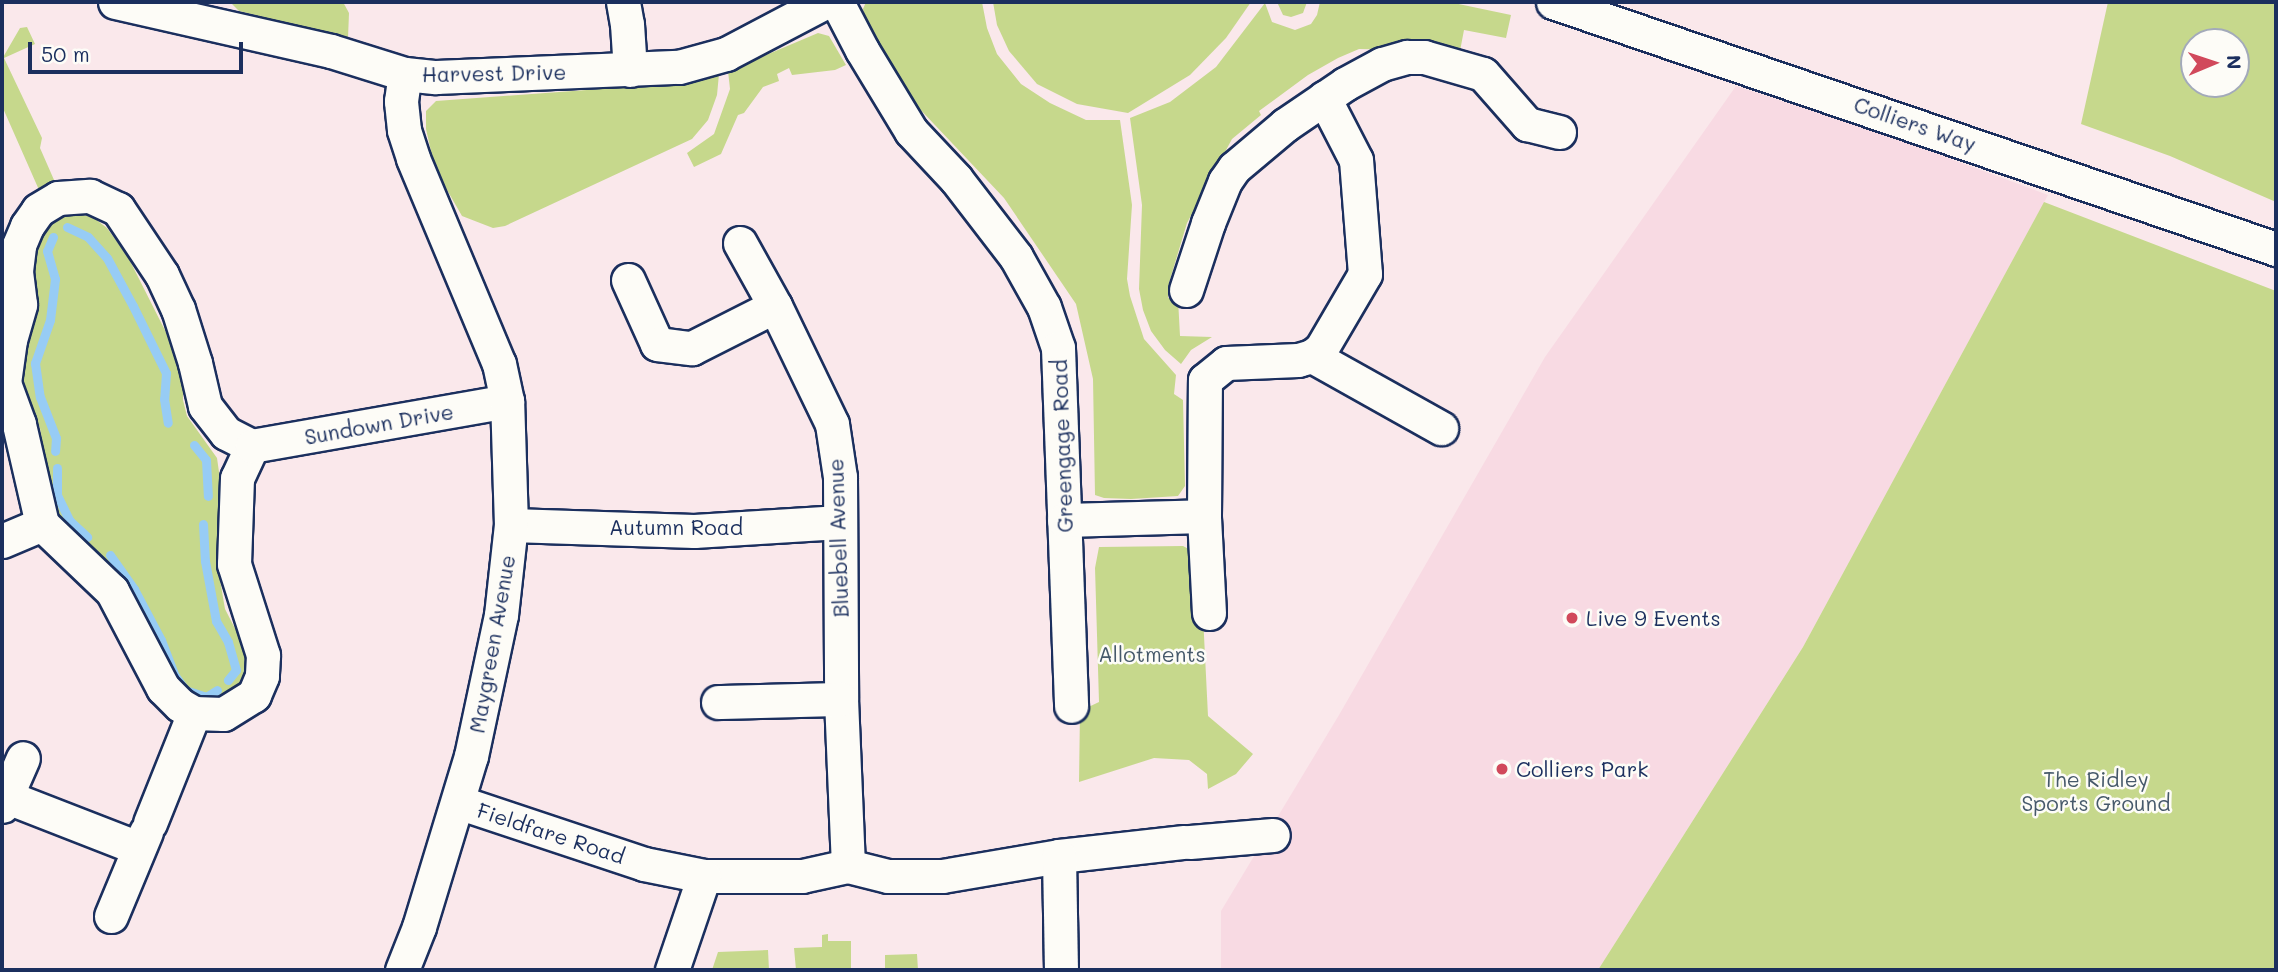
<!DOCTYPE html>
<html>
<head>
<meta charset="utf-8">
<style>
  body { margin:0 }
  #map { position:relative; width:2278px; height:972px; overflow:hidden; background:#fae8eb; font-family:Mali,sans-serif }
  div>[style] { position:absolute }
  .built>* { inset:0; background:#f8dae3 }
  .green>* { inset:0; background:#c6d88c }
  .stream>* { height:9px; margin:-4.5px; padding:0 4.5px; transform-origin:4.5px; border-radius:4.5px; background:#97ccf5 }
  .roads { filter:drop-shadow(2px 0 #1b2f5e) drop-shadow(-2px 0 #1b2f5e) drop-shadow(0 2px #1b2f5e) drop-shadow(0 -2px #1b2f5e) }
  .street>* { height:33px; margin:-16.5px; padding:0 16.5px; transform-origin:16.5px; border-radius:16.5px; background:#fdfcf7 }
  .dots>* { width:19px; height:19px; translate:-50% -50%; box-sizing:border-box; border:4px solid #fdfcf7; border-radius:50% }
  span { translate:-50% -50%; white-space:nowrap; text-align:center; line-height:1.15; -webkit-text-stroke:5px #fdfcf7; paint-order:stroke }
  .street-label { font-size:21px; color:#1b2f5e }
  .poi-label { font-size:21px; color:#1b2f5e }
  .left { translate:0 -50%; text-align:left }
  .park-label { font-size:21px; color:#46596a }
  .frame { position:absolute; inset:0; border:4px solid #1b2f5e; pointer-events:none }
  .north { position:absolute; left:2180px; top:28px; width:70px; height:70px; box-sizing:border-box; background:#fdfcf7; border:2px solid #a3aaba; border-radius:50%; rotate:88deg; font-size:19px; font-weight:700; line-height:28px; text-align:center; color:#1b2f5e }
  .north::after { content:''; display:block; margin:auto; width:24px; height:32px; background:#d1495b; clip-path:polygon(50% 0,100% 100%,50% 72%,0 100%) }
  .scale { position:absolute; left:28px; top:42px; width:215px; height:32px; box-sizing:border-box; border:4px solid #1b2f5e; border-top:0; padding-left:9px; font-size:21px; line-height:24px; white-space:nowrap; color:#1b2f5e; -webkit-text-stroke:5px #fdfcf7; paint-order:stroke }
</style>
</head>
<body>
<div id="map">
  <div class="built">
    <div style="clip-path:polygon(1736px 86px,1883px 134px,2048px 195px,1803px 647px,1598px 970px,1221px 970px,1221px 911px,1339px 715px,1545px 357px)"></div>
  </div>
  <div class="green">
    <div style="clip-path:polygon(230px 2px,343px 2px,349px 13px,348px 38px,239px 11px)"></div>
    <div style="clip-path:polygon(866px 2px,982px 2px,987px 28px,997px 54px,1021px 84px,1050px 103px,1086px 120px,1120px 120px,1132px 205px,1127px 279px,1130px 296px,1144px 339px,1176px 375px,1174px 394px,1183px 400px,1185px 486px,1178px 496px,1131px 499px,1104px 498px,1095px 495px,1093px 379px,1076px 304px,1004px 198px,916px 105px,865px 18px,863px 9px)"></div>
    <div style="clip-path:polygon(993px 2px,1251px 2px,1226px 38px,1190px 75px,1128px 113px,1077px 104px,1037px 84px,1009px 51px,997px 25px)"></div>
    <div style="clip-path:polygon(1277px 2px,1307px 2px,1303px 13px,1291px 17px,1283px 15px)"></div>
    <div style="clip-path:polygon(1320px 2px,1449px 2px,1511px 15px,1506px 38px,1464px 30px,1460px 51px,1359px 49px,1338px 58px,1308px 75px,1259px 111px,1261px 115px,1232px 139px,1187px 223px,1169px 283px,1168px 298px,1178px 299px,1180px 336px,1212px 337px,1191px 350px,1181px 364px,1165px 350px,1151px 331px,1143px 310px,1139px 289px,1142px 205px,1130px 118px,1170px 102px,1216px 67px,1265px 3px,1272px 22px,1295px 30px,1311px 24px,1317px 15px)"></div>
    <div style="clip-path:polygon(evenodd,2108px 2px,2276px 2px,2276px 202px,2170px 156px,2081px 124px,2108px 2px,2194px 42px,2236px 42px,2236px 84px,2194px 84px,2194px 42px)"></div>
    <div style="clip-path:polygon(27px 27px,35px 44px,4px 58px,42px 138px,40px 148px,58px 189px,43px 199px,2px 106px,2px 59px,20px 28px)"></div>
    <div style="clip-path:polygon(818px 33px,829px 36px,846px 65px,835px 70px,792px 75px,789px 68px,777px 74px,779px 81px,763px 87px,744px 113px,738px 115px,721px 154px,694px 167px,687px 153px,714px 134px,730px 89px,728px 71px)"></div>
    <div style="clip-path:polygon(719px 74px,717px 95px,708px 120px,692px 139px,505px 226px,493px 228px,462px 216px,435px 169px,426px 129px,426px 111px,436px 101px,682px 83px)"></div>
    <div style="clip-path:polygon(2044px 202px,2276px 291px,2276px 970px,1598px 970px,1803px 647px)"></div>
    <div style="clip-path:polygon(66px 213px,77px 213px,94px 218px,107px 228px,128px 257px,183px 366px,183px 400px,187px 416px,217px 458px,222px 493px,218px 568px,225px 609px,245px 648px,246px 669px,243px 682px,225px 700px,188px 697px,93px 555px,62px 520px,51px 498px,40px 428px,21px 390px,22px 357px,38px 313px,31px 257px,34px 242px,53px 217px)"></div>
    <div style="clip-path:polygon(1183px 546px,1200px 555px,1208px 716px,1253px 754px,1236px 774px,1208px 789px,1207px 774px,1189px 760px,1154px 758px,1079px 782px,1080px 711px,1099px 702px,1095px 568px,1099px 547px)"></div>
    <div style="clip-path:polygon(828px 934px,828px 941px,851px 941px,851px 970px,796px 970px,794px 948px,822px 947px,822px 935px)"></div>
    <div style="clip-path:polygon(768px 950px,769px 970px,712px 970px,718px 952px)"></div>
    <div style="clip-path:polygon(917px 954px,918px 970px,871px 970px,885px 969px,885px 955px)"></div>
  </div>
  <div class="stream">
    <div style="left:67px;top:227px;width:23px;rotate:25deg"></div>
    <div style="left:88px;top:237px;width:28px;rotate:48deg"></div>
    <div style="left:107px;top:258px;width:55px;rotate:61.6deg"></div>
    <div style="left:133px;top:306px;width:75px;rotate:63.8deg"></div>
    <div style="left:166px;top:373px;width:26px;rotate:94deg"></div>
    <div style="left:164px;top:399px;width:24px;rotate:81deg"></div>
    <div style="left:53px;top:237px;width:15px;rotate:113deg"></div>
    <div style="left:47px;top:251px;width:29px;rotate:74deg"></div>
    <div style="left:55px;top:279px;width:41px;rotate:97deg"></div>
    <div style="left:50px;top:320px;width:46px;rotate:109.2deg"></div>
    <div style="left:35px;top:363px;width:34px;rotate:82deg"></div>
    <div style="left:40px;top:397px;width:44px;rotate:68.7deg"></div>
    <div style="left:56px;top:438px;width:13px;rotate:94deg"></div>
    <div style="left:194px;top:445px;width:19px;rotate:51deg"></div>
    <div style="left:206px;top:460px;width:36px;rotate:87deg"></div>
    <div style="left:57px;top:468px;width:27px;rotate:90deg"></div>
    <div style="left:57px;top:495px;width:28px;rotate:64deg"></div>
    <div style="left:69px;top:520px;width:25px;rotate:43deg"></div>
    <div style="left:203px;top:524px;width:37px;rotate:87deg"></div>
    <div style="left:205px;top:561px;width:61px;rotate:79.6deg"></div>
    <div style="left:216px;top:621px;width:24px;rotate:60deg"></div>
    <div style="left:228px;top:642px;width:29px;rotate:74deg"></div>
    <div style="left:236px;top:670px;width:13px;rotate:129deg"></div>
    <div style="left:110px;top:555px;width:42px;rotate:54.8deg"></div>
    <div style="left:134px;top:589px;width:58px;rotate:62.1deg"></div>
    <div style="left:161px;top:640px;width:39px;rotate:69deg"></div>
    <div style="left:175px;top:676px;width:17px;rotate:54deg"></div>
    <div style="left:185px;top:690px;width:22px;rotate:18deg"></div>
    <div style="left:206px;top:697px;width:13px;rotate:-32deg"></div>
  </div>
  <div class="roads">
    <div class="street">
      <div style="left:115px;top:2px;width:221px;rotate:12.8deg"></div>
      <div style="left:331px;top:51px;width:77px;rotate:17.3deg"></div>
      <div style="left:405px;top:74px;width:31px;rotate:6deg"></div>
      <div style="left:436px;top:77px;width:243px;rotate:-2.4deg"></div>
      <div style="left:679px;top:67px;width:49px;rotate:-15.5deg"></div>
      <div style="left:726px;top:54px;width:112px;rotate:-27.7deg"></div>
      <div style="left:623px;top:2px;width:22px;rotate:80deg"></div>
      <div style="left:627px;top:24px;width:46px;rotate:86.3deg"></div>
      <div style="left:837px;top:2px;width:54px;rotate:62.5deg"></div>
      <div style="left:862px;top:50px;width:95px;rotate:58.8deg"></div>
      <div style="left:911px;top:131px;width:66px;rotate:46.8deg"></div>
      <div style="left:956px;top:179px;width:98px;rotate:52.4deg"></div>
      <div style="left:1016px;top:257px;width:57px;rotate:60.8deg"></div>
      <div style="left:1044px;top:307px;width:43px;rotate:71.1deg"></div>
      <div style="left:1058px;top:348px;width:358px;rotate:87.9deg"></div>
      <div style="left:1553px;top:2px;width:764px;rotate:18.86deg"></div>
      <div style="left:90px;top:196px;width:31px;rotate:25deg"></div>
      <div style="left:118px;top:209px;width:79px;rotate:56.3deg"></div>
      <div style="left:162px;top:275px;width:38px;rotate:65deg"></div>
      <div style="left:178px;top:309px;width:57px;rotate:72.5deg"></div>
      <div style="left:195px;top:363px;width:44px;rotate:76.9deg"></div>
      <div style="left:205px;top:406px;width:34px;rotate:52deg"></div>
      <div style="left:226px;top:433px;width:29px;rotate:27deg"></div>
      <div style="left:252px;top:446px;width:35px;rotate:115deg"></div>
      <div style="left:237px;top:478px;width:86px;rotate:92deg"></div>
      <div style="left:234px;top:564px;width:96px;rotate:72.3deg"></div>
      <div style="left:263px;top:655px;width:21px;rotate:93deg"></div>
      <div style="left:262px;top:676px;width:21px;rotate:113deg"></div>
      <div style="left:254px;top:695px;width:36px;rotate:148deg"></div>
      <div style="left:223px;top:714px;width:29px;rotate:-178deg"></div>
      <div style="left:194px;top:713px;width:16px;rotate:-150deg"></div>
      <div style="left:180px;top:705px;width:24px;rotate:-135deg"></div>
      <div style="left:163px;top:688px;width:110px;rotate:-117.7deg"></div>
      <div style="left:112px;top:591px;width:97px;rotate:-136.3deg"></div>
      <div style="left:42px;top:524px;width:103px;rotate:-103deg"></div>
      <div style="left:19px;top:424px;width:44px;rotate:-110.1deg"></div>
      <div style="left:4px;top:383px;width:43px;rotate:-82.1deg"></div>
      <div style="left:10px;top:340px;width:37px;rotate:-74deg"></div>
      <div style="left:20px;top:304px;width:33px;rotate:-97deg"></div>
      <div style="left:16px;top:271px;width:26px;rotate:-83deg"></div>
      <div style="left:19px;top:245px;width:21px;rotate:-67deg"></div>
      <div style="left:27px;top:226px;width:19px;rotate:-55deg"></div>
      <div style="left:38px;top:210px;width:23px;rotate:-31deg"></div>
      <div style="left:58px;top:198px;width:32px;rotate:-4deg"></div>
      <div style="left:740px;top:243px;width:72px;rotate:60.9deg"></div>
      <div style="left:775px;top:306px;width:131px;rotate:64.2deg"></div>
      <div style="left:832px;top:424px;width:54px;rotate:81.4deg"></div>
      <div style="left:840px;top:477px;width:222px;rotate:89.7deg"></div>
      <div style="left:841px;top:699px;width:167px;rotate:87.6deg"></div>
      <div style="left:628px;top:280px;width:70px;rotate:65.6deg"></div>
      <div style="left:657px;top:344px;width:35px;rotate:7deg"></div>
      <div style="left:692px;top:348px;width:93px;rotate:-26.8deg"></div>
      <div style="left:1186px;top:290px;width:71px;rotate:-71.8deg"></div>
      <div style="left:1208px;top:223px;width:45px;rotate:-68deg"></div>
      <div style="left:1225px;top:181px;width:16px;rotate:-55deg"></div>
      <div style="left:1234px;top:168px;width:67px;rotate:-40.1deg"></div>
      <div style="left:1285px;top:125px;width:73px;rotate:-34.3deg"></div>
      <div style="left:1345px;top:84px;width:42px;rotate:-28.4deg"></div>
      <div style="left:1382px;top:64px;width:26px;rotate:-16deg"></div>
      <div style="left:1407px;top:57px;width:17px"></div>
      <div style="left:1424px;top:57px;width:61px;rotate:16.1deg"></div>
      <div style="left:1483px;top:74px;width:67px;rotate:48.7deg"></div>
      <div style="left:1527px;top:124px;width:33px;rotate:14deg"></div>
      <div style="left:1312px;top:356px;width:148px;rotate:29.2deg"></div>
      <div style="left:252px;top:446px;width:259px;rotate:-10deg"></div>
      <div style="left:1064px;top:520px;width:140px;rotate:-1.6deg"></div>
      <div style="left:511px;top:525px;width:183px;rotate:1.9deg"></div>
      <div style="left:694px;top:531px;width:146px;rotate:-3.5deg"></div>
      <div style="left:2px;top:541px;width:43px;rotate:-23deg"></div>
      <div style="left:1209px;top:613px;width:97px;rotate:-93deg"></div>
      <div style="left:1204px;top:516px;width:136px;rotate:-89.6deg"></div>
      <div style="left:1205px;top:380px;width:27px;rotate:-39deg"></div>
      <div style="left:1226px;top:363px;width:72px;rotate:-2.4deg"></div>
      <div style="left:1298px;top:360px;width:15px;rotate:-16deg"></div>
      <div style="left:1312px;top:356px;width:11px;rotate:-38deg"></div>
      <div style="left:1321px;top:349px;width:87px;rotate:-59.6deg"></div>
      <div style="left:1365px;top:274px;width:114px;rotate:-94.5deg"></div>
      <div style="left:1356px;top:160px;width:70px;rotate:-117.3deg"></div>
      <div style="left:718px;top:702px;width:123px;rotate:-1.4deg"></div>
      <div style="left:7px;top:797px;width:141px;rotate:21.3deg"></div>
      <div style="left:458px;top:802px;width:196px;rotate:18.4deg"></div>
      <div style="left:644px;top:864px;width:61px;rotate:11.3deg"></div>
      <div style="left:704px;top:876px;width:98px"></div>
      <div style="left:802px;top:876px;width:47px;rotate:-12.3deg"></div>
      <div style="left:848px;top:866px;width:41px;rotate:14deg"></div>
      <div style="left:888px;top:876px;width:54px"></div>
      <div style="left:942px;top:876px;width:119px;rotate:-9.7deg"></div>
      <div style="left:1059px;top:856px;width:126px;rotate:-6.4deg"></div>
      <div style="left:2px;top:806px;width:52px;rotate:-66.4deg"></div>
      <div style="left:150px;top:823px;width:118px;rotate:-68.2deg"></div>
      <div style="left:1190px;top:842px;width:83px;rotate:-4.8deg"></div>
      <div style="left:1059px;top:856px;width:114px;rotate:89deg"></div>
      <div style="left:111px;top:916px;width:91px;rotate:-67.4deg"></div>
      <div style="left:402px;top:970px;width:46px;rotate:-68.4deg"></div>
      <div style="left:419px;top:927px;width:179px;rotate:-73.1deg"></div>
      <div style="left:471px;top:756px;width:144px;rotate:-78deg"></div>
      <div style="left:501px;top:615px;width:91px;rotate:-83.7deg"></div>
      <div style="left:511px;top:525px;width:124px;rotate:-91.8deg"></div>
      <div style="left:507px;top:401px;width:38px;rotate:-102deg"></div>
      <div style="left:499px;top:364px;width:223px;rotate:-112.7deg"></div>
      <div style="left:413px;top:158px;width:29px;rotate:-108deg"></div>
      <div style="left:404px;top:130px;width:29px;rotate:-96deg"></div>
      <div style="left:401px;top:101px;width:27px;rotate:-82deg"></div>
      <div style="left:672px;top:970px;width:99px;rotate:-71.2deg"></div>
    </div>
  </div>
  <div class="dots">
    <div style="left:1572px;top:618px;background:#d1495b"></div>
    <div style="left:1502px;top:769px;background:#d1495b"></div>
  </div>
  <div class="street-label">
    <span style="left:494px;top:73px;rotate:-1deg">Harvest Drive</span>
    <span style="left:1915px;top:124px;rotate:19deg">Colliers Way</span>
    <span style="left:379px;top:424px;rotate:-10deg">Sundown Drive</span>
    <span style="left:1062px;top:446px;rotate:-92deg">Greengage Road</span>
    <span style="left:676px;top:527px">Autumn Road</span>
    <span style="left:838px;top:538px;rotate:-92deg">Bluebell Avenue</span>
    <span style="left:492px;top:644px;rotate:-80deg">Maygreen Avenue</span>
    <span style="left:551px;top:833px;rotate:18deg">Fieldfare Road</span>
  </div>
  <div class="poi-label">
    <span class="left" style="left:1586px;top:618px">Live 9 Events</span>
    <span class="left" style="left:1516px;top:769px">Colliers Park</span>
  </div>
  <div class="park-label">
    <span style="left:1152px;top:654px">Allotments</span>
    <span style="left:2096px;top:791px">The Ridley<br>Sports Ground</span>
  </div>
  <div class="frame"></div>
  <div class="north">N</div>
  <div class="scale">50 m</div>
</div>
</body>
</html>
